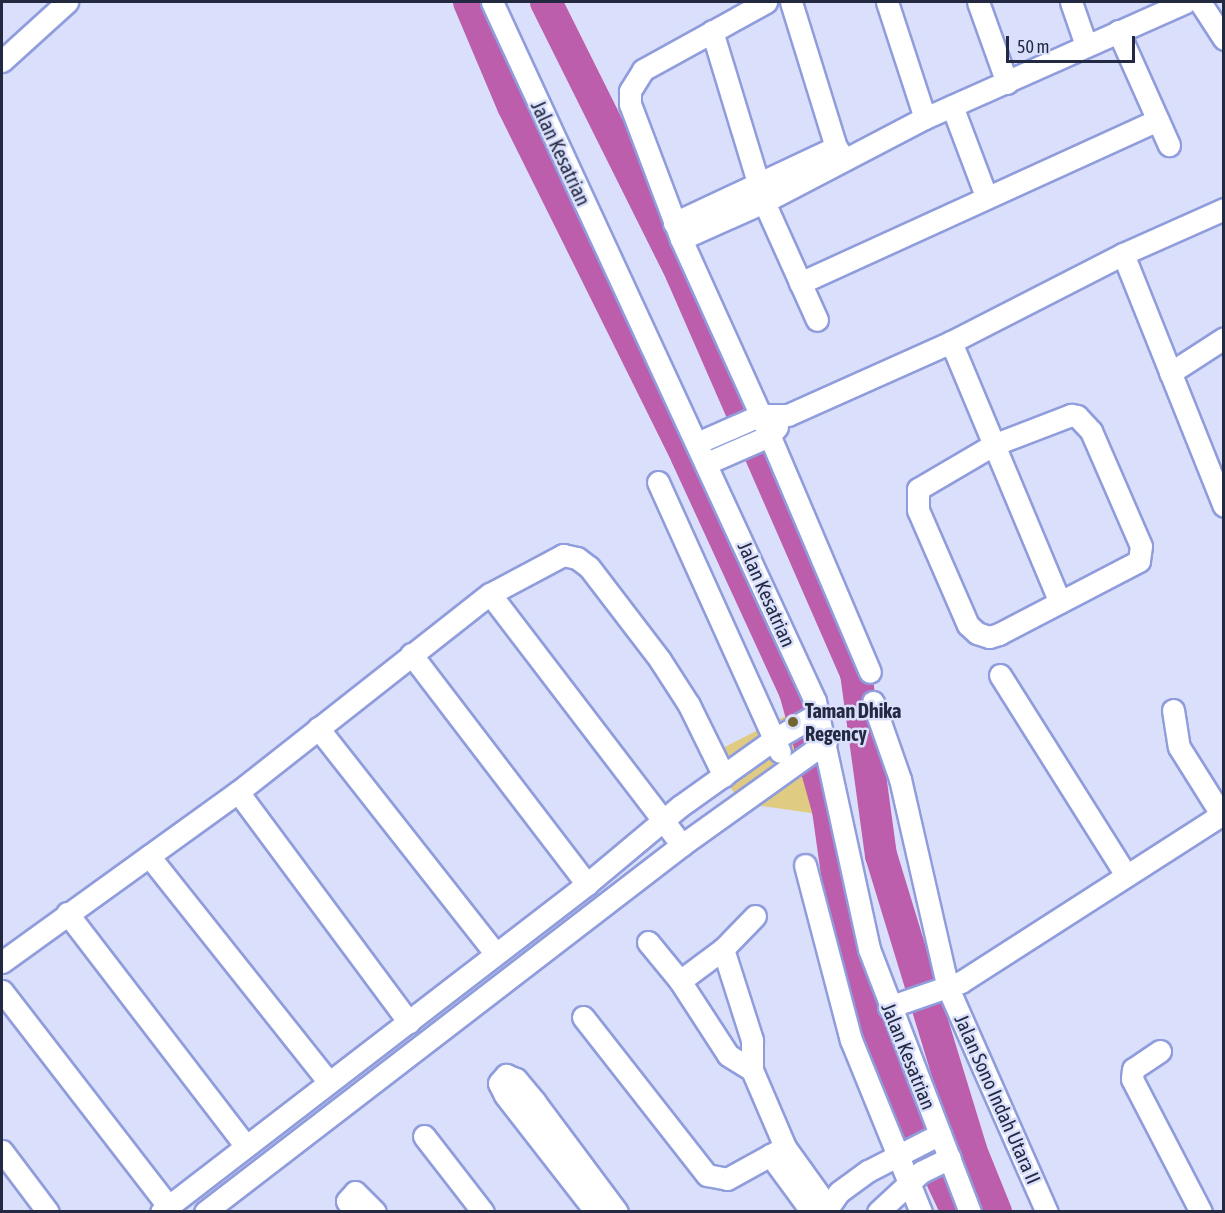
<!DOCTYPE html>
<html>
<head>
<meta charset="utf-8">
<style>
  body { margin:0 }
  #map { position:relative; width:1225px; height:1213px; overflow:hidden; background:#dae0fb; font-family:"Asap Condensed",sans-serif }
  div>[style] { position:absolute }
  .green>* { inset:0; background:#dfcb81 }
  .river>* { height:32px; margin:-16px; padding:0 16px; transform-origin:16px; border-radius:16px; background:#bc5eab }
  .roads { filter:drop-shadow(2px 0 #909ddc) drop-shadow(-2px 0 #909ddc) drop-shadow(0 2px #909ddc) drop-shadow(0 -2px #909ddc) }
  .minor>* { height:21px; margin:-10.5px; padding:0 10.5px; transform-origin:10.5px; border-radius:10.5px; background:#fff }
  .dots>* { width:16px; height:16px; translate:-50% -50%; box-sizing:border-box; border:3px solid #dae0fb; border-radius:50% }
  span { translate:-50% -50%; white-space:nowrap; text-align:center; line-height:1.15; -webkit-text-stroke:5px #dae0fb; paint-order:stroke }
  .street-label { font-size:20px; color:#242942 }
  .poi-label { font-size:20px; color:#242942; font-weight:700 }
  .left { translate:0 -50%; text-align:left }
  .frame { position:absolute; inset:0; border:3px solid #242942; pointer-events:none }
  .scale { position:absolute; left:1006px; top:36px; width:129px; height:27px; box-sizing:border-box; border:3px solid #242942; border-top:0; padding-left:8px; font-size:18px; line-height:21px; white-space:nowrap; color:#242942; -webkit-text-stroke:4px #dae0fb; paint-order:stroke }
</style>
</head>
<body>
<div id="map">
  <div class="green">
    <div style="clip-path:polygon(813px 702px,839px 817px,740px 803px,711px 754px)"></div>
  </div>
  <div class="river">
    <div style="left:469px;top:2px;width:113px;rotate:67.1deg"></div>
    <div style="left:513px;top:106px;width:390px;rotate:63.6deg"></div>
    <div style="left:686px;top:455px;width:261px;rotate:65.3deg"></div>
    <div style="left:795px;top:692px;width:123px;rotate:74.4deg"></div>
    <div style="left:828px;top:810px;width:159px;rotate:82deg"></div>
    <div style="left:850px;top:967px;width:155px;rotate:67.6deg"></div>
    <div style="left:909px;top:1110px;width:113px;rotate:64.8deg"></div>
    <div style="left:546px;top:2px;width:303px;rotate:63.5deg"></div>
    <div style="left:681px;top:273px;width:437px;rotate:66.4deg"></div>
    <div style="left:856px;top:673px;width:184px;rotate:82.2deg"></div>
    <div style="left:881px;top:855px;width:308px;rotate:73deg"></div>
    <div style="left:971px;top:1150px;width:67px;rotate:68deg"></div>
  </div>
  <div class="roads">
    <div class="minor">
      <div style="left:492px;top:2px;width:770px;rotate:65.2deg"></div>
      <div style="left:815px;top:701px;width:254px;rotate:77.7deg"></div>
      <div style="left:869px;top:949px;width:282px;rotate:69deg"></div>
      <div style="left:766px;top:2px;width:141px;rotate:151.1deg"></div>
      <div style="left:643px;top:70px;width:25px;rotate:122deg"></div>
      <div style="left:630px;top:91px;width:13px;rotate:90deg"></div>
      <div style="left:630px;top:104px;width:144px;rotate:69.3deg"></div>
      <div style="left:681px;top:239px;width:204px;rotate:65.7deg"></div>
      <div style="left:765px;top:425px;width:268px;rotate:67deg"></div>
      <div style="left:791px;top:2px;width:152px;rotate:72.8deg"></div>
      <div style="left:836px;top:147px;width:12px;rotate:55deg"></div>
      <div style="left:887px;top:2px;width:122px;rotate:71.9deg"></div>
      <div style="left:978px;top:2px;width:86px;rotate:70.3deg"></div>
      <div style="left:1071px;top:2px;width:46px;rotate:70.8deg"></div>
      <div style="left:1200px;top:2px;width:44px;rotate:57deg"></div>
      <div style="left:712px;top:31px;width:158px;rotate:73.1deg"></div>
      <div style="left:1118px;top:31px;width:125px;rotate:65.9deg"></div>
      <div style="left:2px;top:61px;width:88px;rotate:-42.2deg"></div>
      <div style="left:952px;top:106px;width:96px;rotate:69.3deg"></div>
      <div style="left:764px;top:202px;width:129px;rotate:65.8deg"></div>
      <div style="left:674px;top:223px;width:179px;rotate:-25.1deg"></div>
      <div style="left:681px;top:239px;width:91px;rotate:-24deg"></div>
      <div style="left:764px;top:202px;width:182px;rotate:-27.6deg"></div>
      <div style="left:925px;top:118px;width:285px;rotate:-24deg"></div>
      <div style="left:1123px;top:254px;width:271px;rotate:68.2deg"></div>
      <div style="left:800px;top:283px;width:393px;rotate:-24.5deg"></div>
      <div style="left:951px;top:342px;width:282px;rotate:67.3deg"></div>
      <div style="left:1170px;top:373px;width:64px;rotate:-32.9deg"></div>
      <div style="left:1071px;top:415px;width:6px;rotate:9deg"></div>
      <div style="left:1077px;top:416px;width:21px;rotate:47deg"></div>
      <div style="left:1091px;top:431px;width:125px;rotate:66.5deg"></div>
      <div style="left:1141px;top:546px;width:15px;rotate:98deg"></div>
      <div style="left:1139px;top:561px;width:158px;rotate:152.5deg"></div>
      <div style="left:999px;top:634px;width:10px;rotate:163deg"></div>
      <div style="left:989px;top:637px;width:13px;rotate:-162deg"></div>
      <div style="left:977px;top:633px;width:12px;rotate:-138deg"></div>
      <div style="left:968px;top:625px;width:125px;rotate:-113.5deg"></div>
      <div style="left:918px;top:510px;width:21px;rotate:-90deg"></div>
      <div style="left:918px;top:489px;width:87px;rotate:-30.4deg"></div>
      <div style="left:993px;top:445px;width:84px;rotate:-21deg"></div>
      <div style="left:697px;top:443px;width:70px;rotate:-23.6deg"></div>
      <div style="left:761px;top:415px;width:27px"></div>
      <div style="left:788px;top:415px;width:179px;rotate:-24.1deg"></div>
      <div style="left:951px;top:342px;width:193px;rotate:-27.1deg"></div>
      <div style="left:1123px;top:254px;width:111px;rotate:-24deg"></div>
      <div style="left:707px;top:463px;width:68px;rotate:-23.5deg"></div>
      <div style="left:769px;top:436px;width:12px;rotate:-48deg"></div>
      <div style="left:658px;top:482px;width:296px;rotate:65.7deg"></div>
      <div style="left:490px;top:594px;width:316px;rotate:52.6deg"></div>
      <div style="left:411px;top:654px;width:290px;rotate:52.6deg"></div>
      <div style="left:1000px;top:675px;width:236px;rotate:57.8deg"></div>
      <div style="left:873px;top:702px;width:82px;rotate:70.7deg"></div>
      <div style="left:900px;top:779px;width:214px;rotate:77.1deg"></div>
      <div style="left:948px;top:988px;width:245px;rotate:66.2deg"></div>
      <div style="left:1173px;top:710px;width:37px;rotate:81deg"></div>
      <div style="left:1179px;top:747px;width:79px;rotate:57.9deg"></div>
      <div style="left:318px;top:728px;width:286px;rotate:51.8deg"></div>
      <div style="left:238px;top:792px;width:287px;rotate:53.4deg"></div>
      <div style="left:149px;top:856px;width:289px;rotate:51.5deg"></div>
      <div style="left:805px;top:865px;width:181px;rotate:75.3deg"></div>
      <div style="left:851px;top:1040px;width:186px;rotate:67.9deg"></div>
      <div style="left:67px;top:913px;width:294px;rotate:52.5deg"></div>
      <div style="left:648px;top:942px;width:50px;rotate:50.6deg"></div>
      <div style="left:680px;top:981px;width:88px;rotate:57deg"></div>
      <div style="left:728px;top:1055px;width:28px;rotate:32deg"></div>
      <div style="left:723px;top:949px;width:96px;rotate:72.3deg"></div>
      <div style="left:752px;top:1040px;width:30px;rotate:90deg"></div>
      <div style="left:752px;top:1070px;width:84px;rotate:66.8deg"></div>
      <div style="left:785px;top:1147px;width:74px;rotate:54.4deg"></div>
      <div style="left:2px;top:962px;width:291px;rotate:-35.8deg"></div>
      <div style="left:238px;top:792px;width:320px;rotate:-38.2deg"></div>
      <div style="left:490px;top:594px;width:83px;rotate:-28.1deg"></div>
      <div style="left:563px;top:555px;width:14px;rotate:12deg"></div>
      <div style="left:577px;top:558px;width:15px;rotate:37deg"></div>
      <div style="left:589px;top:567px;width:117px;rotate:52.6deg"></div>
      <div style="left:660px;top:660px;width:54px;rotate:57.2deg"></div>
      <div style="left:689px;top:705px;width:79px;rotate:63.8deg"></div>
      <div style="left:680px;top:981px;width:54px;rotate:-36.7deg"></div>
      <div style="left:723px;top:949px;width:46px;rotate:-45.9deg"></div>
      <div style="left:2px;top:991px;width:272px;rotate:52.3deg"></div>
      <div style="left:889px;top:1007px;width:76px;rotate:-19.1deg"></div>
      <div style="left:961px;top:982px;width:313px;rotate:-32.7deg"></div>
      <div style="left:583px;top:1017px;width:201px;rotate:51.9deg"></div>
      <div style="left:707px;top:1175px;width:20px;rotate:11deg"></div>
      <div style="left:727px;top:1179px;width:66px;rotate:-28.9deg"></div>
      <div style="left:1160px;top:1051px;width:32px;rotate:146deg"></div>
      <div style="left:1133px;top:1069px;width:10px;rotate:96deg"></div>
      <div style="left:1132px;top:1079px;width:150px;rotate:62.6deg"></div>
      <div style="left:424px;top:1136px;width:96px;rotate:52.2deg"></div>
      <div style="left:2px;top:1151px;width:76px;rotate:53deg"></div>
      <div style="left:770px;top:1155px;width:71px;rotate:53.6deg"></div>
      <div style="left:161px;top:1212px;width:538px;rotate:-37.59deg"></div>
      <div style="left:587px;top:884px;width:120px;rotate:-39.9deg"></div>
      <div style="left:679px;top:807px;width:115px;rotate:-35.5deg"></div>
      <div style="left:773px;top:740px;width:53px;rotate:-30.4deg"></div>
      <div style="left:205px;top:1212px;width:602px;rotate:-37.57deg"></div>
      <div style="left:682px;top:845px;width:177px;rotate:-35.6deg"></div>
      <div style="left:354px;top:1212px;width:13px;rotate:-122deg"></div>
      <div style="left:347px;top:1201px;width:12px;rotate:-48deg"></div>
      <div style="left:355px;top:1192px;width:28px;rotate:45deg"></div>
      <div style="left:596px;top:1212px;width:148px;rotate:-127.9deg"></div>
      <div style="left:505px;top:1095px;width:13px;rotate:-117deg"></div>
      <div style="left:499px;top:1083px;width:11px;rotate:-49deg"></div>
      <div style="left:506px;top:1075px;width:11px;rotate:22deg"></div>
      <div style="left:516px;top:1079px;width:30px;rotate:50deg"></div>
      <div style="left:535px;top:1102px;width:137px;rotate:53.3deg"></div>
      <div style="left:825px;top:1212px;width:24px;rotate:-55deg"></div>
      <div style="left:839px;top:1192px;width:36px;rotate:-36deg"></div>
      <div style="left:868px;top:1171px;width:81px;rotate:-27.2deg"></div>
      <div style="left:878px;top:1212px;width:59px;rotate:-42.9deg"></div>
      <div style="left:921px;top:1172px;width:32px;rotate:-26deg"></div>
    </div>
  </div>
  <div class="dots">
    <div style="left:793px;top:722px;background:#726431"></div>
  </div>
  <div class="street-label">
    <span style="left:561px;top:153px;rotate:65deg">Jalan Kesatrian</span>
    <span style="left:767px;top:594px;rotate:66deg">Jalan Kesatrian</span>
    <span style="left:909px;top:1056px;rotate:68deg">Jalan Kesatrian</span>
    <span style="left:998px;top:1099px;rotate:66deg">Jalan Sono Indah Utara II</span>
  </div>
  <div class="poi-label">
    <span class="left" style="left:805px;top:722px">Taman Dhika<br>Regency</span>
  </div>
  <div class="frame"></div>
  <div class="scale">50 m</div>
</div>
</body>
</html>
